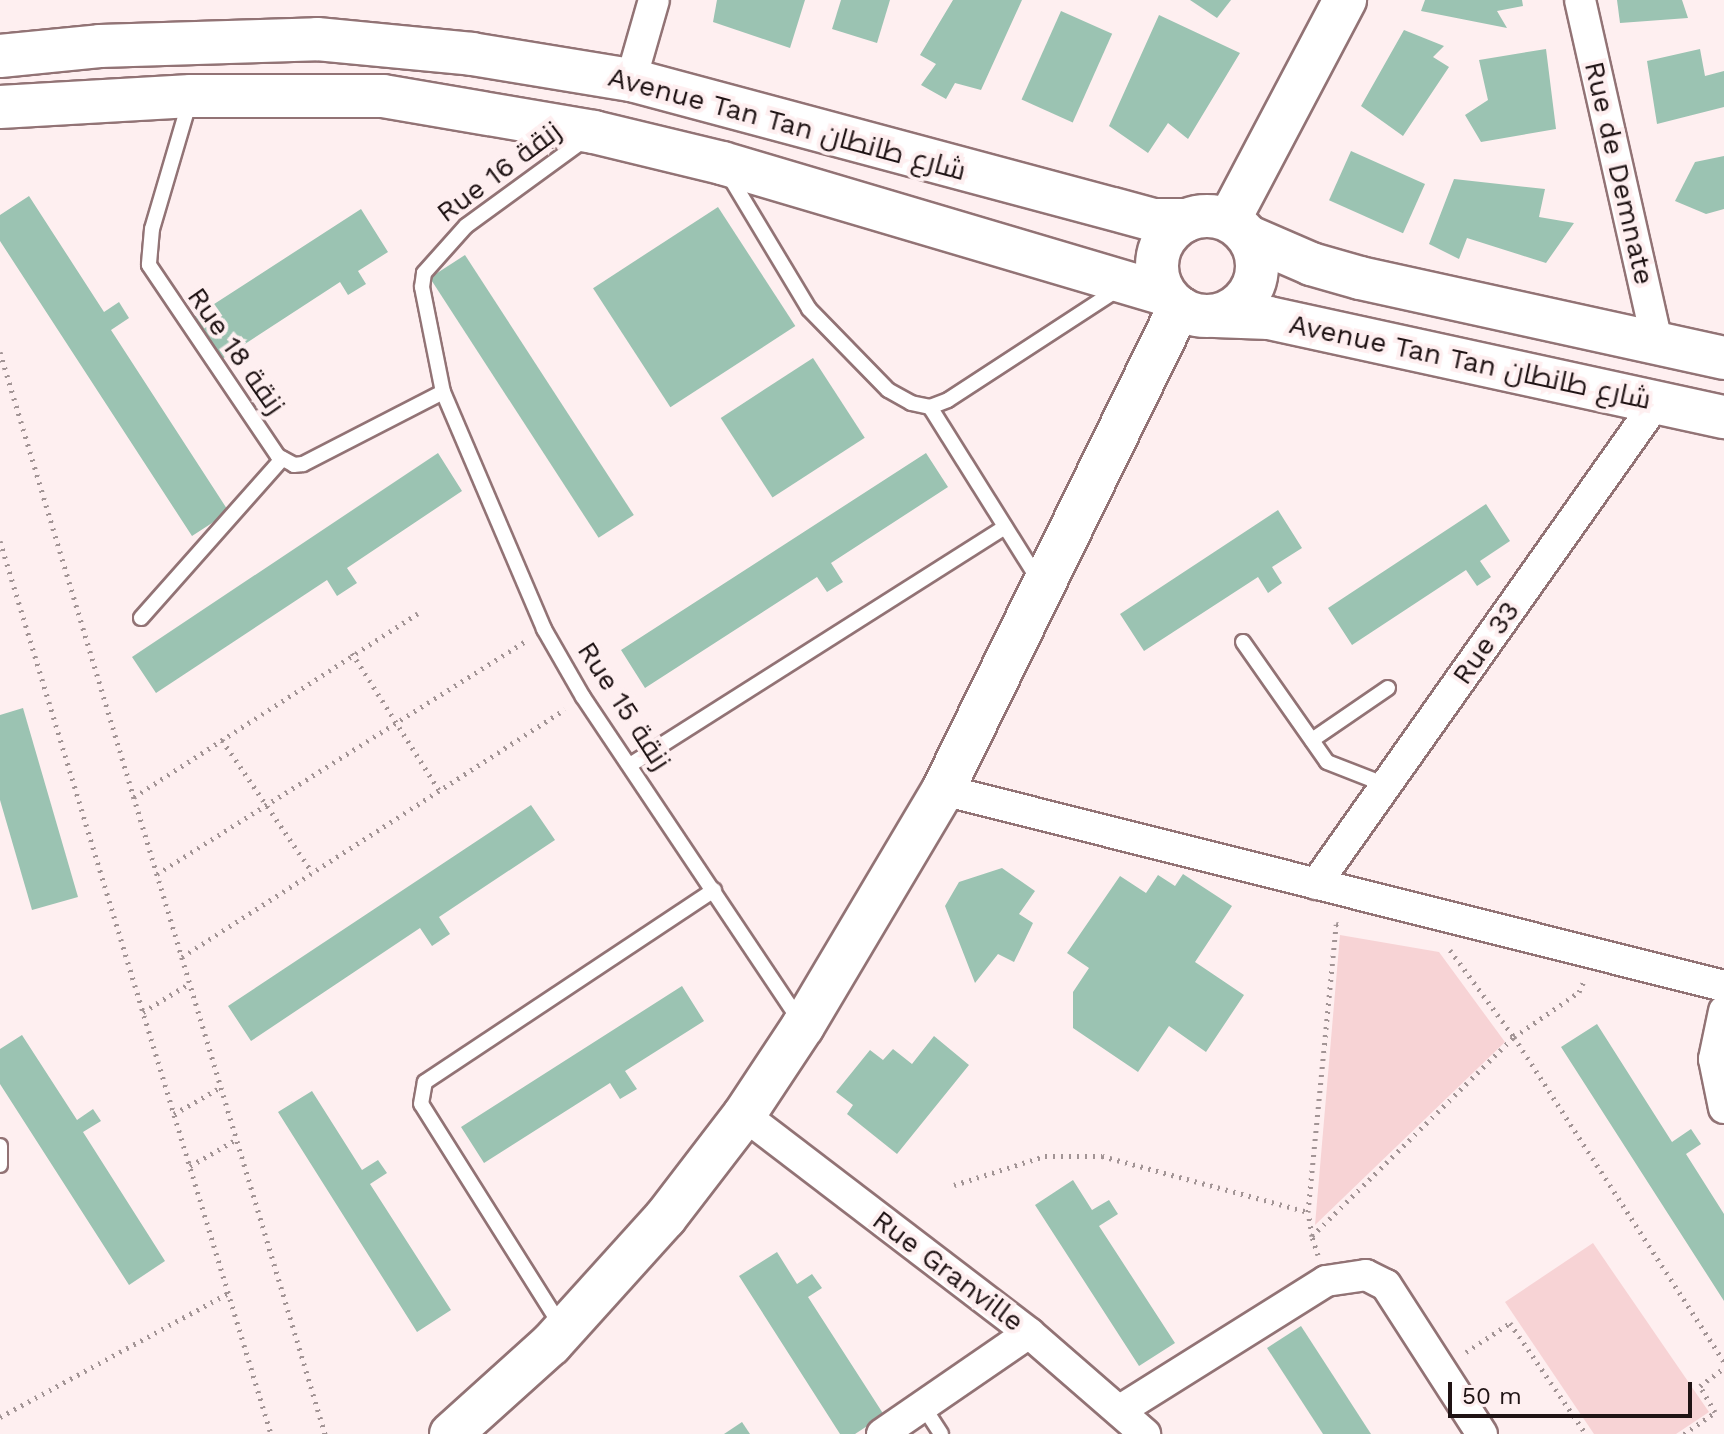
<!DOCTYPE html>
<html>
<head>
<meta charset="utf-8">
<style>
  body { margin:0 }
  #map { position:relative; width:1724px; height:1434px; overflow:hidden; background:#feeff0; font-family:"Work Sans",Cairo,sans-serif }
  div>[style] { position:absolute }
  .green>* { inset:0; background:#f7d3d5 }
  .building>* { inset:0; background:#9bc3b2; transform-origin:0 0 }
  .path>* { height:5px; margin-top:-2.5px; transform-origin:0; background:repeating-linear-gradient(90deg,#a29495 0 2px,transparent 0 8px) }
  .roads { filter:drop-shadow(2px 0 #927375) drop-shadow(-2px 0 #927375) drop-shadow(0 2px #927375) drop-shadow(0 -2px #927375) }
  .lane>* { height:14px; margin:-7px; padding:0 7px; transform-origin:7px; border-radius:7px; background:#fff }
  .street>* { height:30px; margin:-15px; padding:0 15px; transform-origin:15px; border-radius:15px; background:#fff }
  .secondary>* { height:42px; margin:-21px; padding:0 21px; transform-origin:21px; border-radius:21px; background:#fff }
  .secondary>.ring { margin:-21px; padding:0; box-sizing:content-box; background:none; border:42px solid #fff; border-radius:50% }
  span { translate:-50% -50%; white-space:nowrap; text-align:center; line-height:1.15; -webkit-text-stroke:8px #feeff0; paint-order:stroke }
  .street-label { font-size:28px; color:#1f1314 }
  .scale { position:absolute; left:1448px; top:1382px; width:244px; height:36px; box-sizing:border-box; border:4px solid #1f1314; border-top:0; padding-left:10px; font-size:24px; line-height:28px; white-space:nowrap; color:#1f1314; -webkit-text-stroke:6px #feeff0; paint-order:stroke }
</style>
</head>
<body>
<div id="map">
  <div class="green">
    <div style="clip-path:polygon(1340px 935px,1439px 952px,1505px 1042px,1315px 1225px)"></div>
    <div style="clip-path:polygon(1593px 1243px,1709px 1412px,1676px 1434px,1594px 1434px,1505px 1302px)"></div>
  </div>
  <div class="building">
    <div style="clip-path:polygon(717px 0,805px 0,790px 48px,713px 22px)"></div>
    <div style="clip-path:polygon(841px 0,890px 0,877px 43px,832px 29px)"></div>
    <div style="clip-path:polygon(953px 0,1022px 0,981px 90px,955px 83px,946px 99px,921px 85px,936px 64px,920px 55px)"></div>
    <div style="clip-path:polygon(1190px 0,1231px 0,1217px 18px)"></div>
    <div style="clip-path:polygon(1425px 0,1522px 0,1523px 6px,1497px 11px,1507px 28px,1421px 11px)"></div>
    <div style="clip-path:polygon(1617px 0,1682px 0,1688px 18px,1620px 23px)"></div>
    <div style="left:1061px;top:11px;width:56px;height:97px;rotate:24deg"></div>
    <div style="clip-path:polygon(1159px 15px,1240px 53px,1188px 139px,1168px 123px,1148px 153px,1109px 126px)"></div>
    <div style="clip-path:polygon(1404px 30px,1444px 46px,1433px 57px,1449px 67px,1403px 136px,1361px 106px)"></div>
    <div style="clip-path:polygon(1546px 49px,1556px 129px,1481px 142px,1465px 115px,1488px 100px,1479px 60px)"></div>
    <div style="clip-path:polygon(1700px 49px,1705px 76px,1724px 71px,1724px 107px,1657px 124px,1647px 61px)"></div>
    <div style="left:1351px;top:151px;width:81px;height:54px;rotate:24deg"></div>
    <div style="clip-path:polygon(1724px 156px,1724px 209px,1706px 214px,1675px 201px,1695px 162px)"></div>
    <div style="clip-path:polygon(1454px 179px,1545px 189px,1539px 217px,1574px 223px,1546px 263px,1467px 238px,1459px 259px,1429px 244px)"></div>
    <div style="clip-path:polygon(29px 196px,104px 312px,119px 302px,129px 318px,111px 330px,229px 512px,192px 536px,0 241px,0 215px)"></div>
    <div style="left:718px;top:207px;width:142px;height:149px;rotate:57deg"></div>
    <div style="clip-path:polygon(361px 209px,388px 252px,358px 271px,366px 284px,348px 295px,340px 282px,222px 359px,194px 317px)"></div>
    <div style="left:465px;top:255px;width:310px;height:42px;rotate:57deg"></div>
    <div style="left:813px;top:358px;width:95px;height:110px;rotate:57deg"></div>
    <div style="clip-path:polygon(438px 453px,462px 491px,347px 568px,357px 583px,337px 596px,327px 580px,156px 693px,132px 657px)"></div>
    <div style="clip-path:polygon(926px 453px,948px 487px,831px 563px,843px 582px,827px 592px,817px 577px,645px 688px,621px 650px)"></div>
    <div style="clip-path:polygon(1486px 504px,1510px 541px,1480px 561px,1491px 577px,1477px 586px,1466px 570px,1352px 645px,1328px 608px)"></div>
    <div style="clip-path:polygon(1278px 510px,1302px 548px,1272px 567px,1282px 583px,1268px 593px,1258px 577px,1144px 651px,1120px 614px)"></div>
    <div style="clip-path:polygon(23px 708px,78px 897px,32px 910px,0 800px,0 715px)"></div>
    <div style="clip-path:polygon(531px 805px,555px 840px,439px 917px,450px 934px,432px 946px,420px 928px,251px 1041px,228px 1006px)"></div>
    <div style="clip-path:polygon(1002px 868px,1035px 891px,1019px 914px,1033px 923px,1014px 962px,998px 954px,975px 983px,945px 906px,959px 882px)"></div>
    <div style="clip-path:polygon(1183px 874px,1232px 906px,1195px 962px,1244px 995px,1206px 1052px,1169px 1026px,1138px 1072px,1073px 1028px,1073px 992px,1089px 968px,1067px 953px,1120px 876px,1146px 893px,1158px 875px,1175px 886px)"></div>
    <div style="clip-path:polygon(682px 986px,704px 1021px,625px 1071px,637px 1089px,620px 1099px,610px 1083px,484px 1163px,461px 1127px)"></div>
    <div style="clip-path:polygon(1597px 1024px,1672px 1142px,1691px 1129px,1701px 1144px,1686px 1154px,1724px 1214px,1724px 1301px,1561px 1047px)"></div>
    <div style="clip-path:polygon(22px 1035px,77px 1120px,93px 1109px,101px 1121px,83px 1132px,165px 1261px,129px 1285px,0 1084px,0 1049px)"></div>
    <div style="clip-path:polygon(934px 1036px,969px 1065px,897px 1154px,847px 1114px,853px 1105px,836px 1092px,870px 1050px,883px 1060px,893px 1049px,912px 1064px)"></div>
    <div style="clip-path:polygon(312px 1091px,362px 1170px,378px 1160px,387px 1173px,370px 1184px,451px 1310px,417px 1332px,278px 1112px)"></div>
    <div style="clip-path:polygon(1073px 1180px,1092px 1210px,1109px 1200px,1118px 1214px,1099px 1226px,1175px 1343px,1139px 1366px,1035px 1205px)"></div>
    <div style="clip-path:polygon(777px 1252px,797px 1284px,812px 1274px,822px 1288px,808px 1297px,884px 1415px,855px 1434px,840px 1434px,739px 1276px)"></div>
    <div style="clip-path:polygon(1301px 1326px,1371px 1434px,1323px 1434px,1267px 1348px)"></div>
    <div style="clip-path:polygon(742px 1422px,750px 1434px,724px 1434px)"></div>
  </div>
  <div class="path">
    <div style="left:0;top:352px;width:1130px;rotate:73.28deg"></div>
    <div style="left:0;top:541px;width:933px;rotate:73.12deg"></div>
    <div style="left:352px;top:653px;width:162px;rotate:57.6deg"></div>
    <div style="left:222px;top:740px;width:160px;rotate:55.7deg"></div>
    <div style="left:134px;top:797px;width:338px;rotate:-32.9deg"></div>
    <div style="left:157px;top:874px;width:436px;rotate:-32.3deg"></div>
    <div style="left:1450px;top:950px;width:108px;rotate:53.7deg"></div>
    <div style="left:1514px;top:1037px;width:387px;rotate:57.1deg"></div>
    <div style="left:182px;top:957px;width:456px;rotate:-32.9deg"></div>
    <div style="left:143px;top:1012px;width:55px;rotate:-31.7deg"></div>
    <div style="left:174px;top:1114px;width:54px;rotate:-29.9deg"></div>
    <div style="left:190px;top:1166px;width:54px;rotate:-29.9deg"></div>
    <div style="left:954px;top:1185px;width:96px;rotate:-17.7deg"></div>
    <div style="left:1045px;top:1156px;width:57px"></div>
    <div style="left:1102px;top:1156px;width:213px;rotate:15.2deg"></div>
    <div style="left:1312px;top:1236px;width:24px;rotate:-99deg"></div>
    <div style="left:1308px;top:1212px;width:289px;rotate:-84.4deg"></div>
    <div style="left:1336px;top:924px;width:4px;rotate:14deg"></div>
    <div style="left:1318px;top:1255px;width:20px;rotate:-108deg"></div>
    <div style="left:1312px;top:1236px;width:284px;rotate:-44.6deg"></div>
    <div style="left:1514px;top:1037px;width:79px;rotate:-34.7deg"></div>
    <div style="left:1579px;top:992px;width:12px;rotate:-66deg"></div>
    <div style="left:1466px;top:1352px;width:53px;rotate:-33.4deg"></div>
    <div style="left:1510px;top:1323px;width:135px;rotate:55.6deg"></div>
    <div style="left:0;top:1417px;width:260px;rotate:-28.5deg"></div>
    <div style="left:1684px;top:1434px;width:38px;rotate:-35deg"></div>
    <div style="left:1715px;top:1412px;width:30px;rotate:-120deg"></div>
    <div style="left:1700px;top:1386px;width:30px;rotate:-37deg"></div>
  </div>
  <div class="roads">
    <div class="lane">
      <div style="left:190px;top:100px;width:134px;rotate:106.4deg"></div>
      <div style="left:152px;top:229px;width:36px;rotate:95deg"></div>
      <div style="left:149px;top:265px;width:230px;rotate:56deg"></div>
      <div style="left:278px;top:456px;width:18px;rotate:29deg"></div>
      <div style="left:294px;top:465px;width:9px;rotate:-6deg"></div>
      <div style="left:303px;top:464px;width:157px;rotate:-27.2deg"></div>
      <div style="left:584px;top:140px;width:146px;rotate:143.9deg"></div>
      <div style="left:466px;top:226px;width:63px;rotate:131.8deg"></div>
      <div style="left:424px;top:273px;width:14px;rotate:98deg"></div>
      <div style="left:422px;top:287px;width:107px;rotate:78.7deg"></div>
      <div style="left:443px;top:392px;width:258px;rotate:66.9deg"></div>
      <div style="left:544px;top:629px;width:78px;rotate:60.2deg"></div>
      <div style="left:583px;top:697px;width:392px;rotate:56.2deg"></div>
      <div style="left:728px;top:174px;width:157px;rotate:59deg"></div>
      <div style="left:809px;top:309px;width:113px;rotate:45.7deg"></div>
      <div style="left:888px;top:390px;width:26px;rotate:29deg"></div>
      <div style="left:911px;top:403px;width:19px;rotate:12deg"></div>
      <div style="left:930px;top:407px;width:19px;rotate:-21deg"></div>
      <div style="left:948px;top:400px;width:203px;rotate:-33.1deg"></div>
      <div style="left:930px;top:407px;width:203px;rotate:57.9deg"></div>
      <div style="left:141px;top:618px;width:213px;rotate:-48.4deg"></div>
      <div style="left:1243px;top:642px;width:146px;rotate:55deg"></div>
      <div style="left:1327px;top:762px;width:63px;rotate:21.3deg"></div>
      <div style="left:1312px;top:740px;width:92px;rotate:-34.4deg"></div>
      <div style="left:630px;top:765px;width:444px;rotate:-32.4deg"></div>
      <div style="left:0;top:1146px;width:19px;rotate:90deg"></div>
      <div style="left:561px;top:1326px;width:262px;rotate:-122.2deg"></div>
      <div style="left:421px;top:1104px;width:22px;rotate:-80deg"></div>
      <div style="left:425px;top:1082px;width:347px;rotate:-33.6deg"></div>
      <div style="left:923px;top:1406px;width:33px;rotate:57deg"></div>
    </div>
    <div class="street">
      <div style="left:1580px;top:0;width:354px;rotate:77.3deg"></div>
      <div style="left:631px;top:80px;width:83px;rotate:-74deg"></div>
      <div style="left:943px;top:790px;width:805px;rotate:14.09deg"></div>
      <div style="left:1316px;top:884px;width:589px;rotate:-54.75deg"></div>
      <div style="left:1724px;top:1011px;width:49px;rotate:101.8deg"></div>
      <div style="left:1714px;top:1059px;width:50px;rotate:78.5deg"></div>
      <div style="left:744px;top:1115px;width:359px;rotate:37.4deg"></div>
      <div style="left:1029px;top:1333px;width:154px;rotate:41deg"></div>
      <div style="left:1122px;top:1409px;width:241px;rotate:-32.1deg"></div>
      <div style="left:1326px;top:1281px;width:40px;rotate:-8.5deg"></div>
      <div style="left:1366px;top:1275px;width:22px;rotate:27deg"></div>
      <div style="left:1386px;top:1285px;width:177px;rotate:57.2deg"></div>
      <div style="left:882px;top:1434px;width:178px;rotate:-34.5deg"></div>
    </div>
    <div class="secondary">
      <div style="left:0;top:56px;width:100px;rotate:-5.7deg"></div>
      <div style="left:100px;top:46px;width:217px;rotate:-1.8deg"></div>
      <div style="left:317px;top:39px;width:156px;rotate:5.5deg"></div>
      <div style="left:472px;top:54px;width:161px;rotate:9.3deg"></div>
      <div style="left:631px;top:80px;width:541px;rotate:14.99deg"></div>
      <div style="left:1154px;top:220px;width:33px"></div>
      <div style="left:0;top:107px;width:191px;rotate:-3.3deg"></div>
      <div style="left:191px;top:96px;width:192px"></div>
      <div style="left:383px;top:96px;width:214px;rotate:9.7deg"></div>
      <div style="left:594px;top:132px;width:132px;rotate:13.6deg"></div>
      <div style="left:722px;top:163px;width:462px;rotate:16.5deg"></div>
      <div class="ring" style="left:1157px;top:216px;width:58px;height:58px"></div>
      <div style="left:1229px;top:220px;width:249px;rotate:-62.2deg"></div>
      <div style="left:1249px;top:237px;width:68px;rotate:23.5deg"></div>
      <div style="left:1311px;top:264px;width:51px;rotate:15.9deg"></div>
      <div style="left:1360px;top:278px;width:373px;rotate:12.4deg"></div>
      <div style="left:1215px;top:316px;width:54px;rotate:2.1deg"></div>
      <div style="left:1269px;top:318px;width:466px;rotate:12.3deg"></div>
      <div style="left:451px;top:1434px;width:135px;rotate:-42deg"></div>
      <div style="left:551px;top:1344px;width:170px;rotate:-47.9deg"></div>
      <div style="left:665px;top:1218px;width:130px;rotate:-52.5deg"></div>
      <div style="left:744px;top:1115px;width:107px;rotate:-56.5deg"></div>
      <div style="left:803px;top:1026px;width:274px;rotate:-59.3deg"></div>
      <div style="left:943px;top:790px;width:537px;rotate:-63.91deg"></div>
    </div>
  </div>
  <div class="street-label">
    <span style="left:787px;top:124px;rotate:15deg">Avenue Tan Tan شارع طانطان</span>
    <span style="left:499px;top:172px;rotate:-37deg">Rue 16 زنقة</span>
    <span style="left:1619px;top:173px;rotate:77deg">Rue de Demnate</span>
    <span style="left:236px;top:351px;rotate:55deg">Rue 18 زنقة</span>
    <span style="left:1470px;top:362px;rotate:12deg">Avenue Tan Tan شارع طانطان</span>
    <span style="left:1486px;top:643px;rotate:-55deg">Rue 33</span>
    <span style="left:624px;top:706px;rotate:57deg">Rue 15 زنقة</span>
    <span style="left:948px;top:1271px;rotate:37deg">Rue Granville</span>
  </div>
  <div class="scale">50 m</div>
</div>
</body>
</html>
